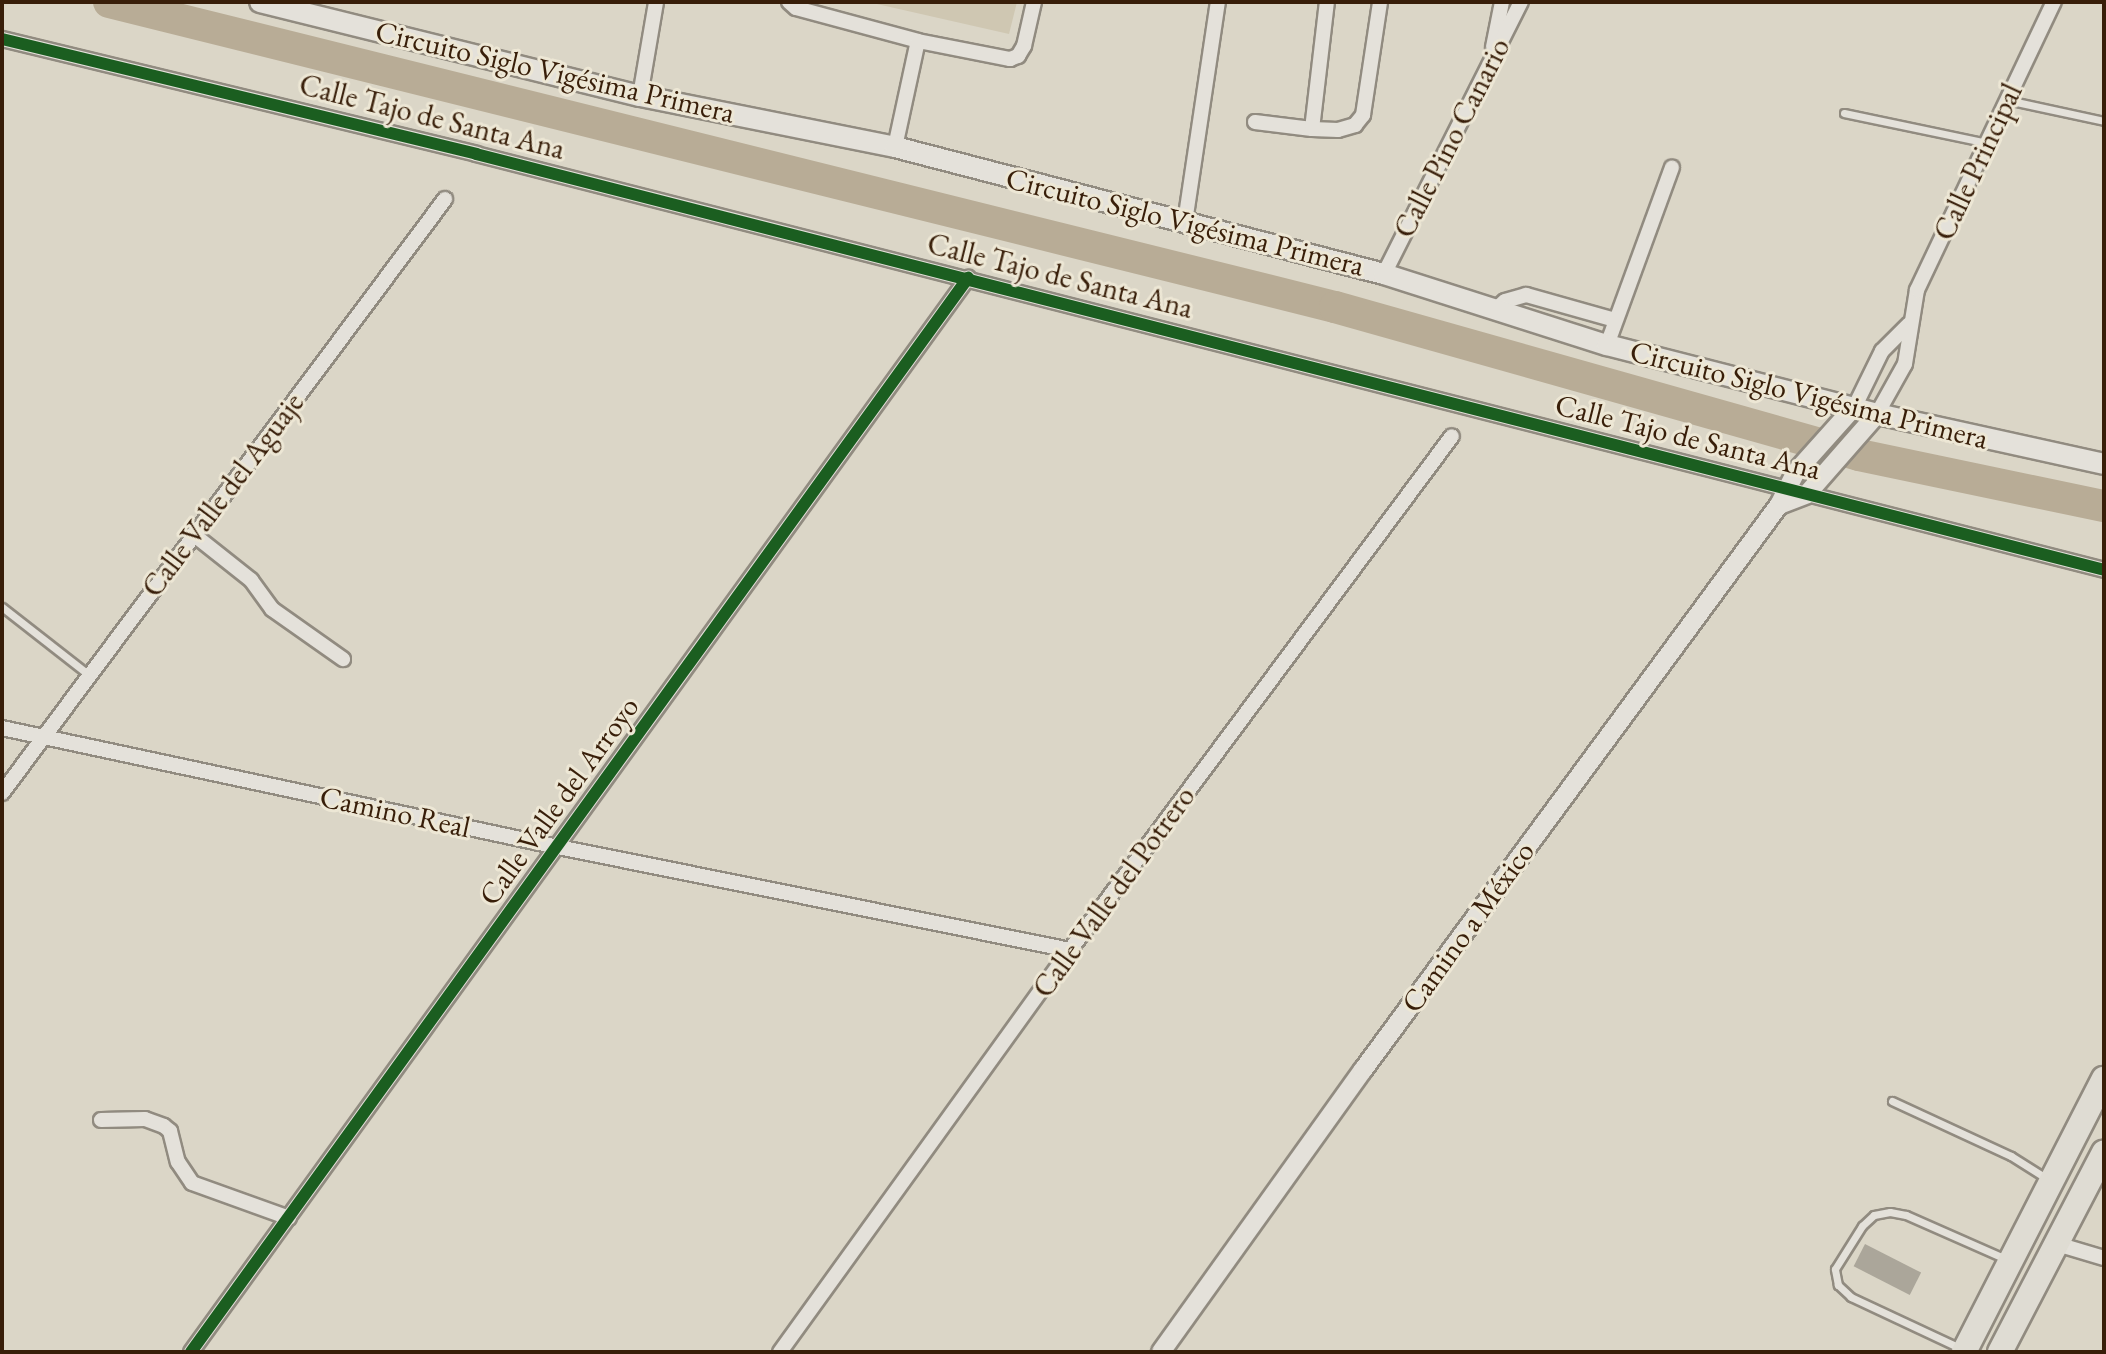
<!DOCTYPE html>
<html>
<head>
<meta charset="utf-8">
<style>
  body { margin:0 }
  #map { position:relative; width:2106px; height:1354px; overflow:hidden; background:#dbd6c7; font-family:"EB Garamond",serif }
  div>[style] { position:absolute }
  .green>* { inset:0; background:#cfc7b2 }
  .river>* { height:32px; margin:-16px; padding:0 16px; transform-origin:16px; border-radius:16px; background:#b8ac96 }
  .building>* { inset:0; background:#aba69a; transform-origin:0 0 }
  .roads { filter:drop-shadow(2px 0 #918b80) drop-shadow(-2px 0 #918b80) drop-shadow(0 2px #918b80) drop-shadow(0 -2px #918b80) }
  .service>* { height:7px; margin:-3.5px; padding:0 3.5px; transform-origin:3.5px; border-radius:3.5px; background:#e4e1da }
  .minor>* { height:14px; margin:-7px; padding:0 7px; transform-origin:7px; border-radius:7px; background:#e4e1da }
  .tertiary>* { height:18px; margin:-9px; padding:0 9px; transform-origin:9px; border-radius:9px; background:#e4e1da }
  .secondary>* { height:20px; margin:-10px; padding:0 10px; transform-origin:10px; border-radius:10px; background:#e4e1da }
  .trunk>* { height:24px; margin:-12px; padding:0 12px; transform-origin:12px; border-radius:12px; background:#dfdcd3 }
  .cycleway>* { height:12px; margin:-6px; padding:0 6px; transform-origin:6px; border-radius:6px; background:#1b5e20 }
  span { translate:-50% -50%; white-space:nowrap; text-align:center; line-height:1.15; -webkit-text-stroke:6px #ede7d5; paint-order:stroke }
  .street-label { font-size:30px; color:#381e09 }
  .frame { position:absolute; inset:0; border:4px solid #381e09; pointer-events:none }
</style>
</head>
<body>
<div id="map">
  <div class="green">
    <div style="clip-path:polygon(868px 2px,1017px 2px,1009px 34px)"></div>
  </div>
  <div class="river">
    <div style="left:109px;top:2px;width:1263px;rotate:13.97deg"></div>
    <div style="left:1335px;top:307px;width:544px;rotate:15.77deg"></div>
    <div style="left:1859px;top:455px;width:250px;rotate:11.8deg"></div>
  </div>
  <div class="building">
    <div style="left:1865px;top:1244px;width:63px;height:25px;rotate:27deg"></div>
  </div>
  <div class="roads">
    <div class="service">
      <div style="left:2007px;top:100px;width:99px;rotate:12.2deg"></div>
      <div style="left:1844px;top:113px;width:146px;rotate:11.8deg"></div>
      <div style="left:2px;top:607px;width:110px;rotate:38deg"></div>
      <div style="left:1892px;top:1101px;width:131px;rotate:24.8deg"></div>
      <div style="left:2011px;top:1156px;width:45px;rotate:32.3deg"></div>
      <div style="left:1962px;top:1349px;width:123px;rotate:-154.9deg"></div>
      <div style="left:1851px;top:1297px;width:18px;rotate:-137deg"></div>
      <div style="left:1838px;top:1285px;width:16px;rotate:-101deg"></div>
      <div style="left:1835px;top:1269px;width:51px;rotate:-57.9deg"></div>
      <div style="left:1862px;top:1226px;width:16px;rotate:-43deg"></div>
      <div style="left:1874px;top:1215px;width:16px;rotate:-11deg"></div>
      <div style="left:1890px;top:1212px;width:16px;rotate:11deg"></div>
      <div style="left:1906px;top:1215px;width:111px;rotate:23.8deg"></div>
    </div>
    <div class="minor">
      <div style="left:789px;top:2px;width:9px;rotate:41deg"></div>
      <div style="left:796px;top:8px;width:126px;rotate:15.1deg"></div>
      <div style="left:918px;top:41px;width:94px;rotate:11.1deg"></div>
      <div style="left:1010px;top:59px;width:9px;rotate:-21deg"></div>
      <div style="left:1018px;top:56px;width:12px;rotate:-59deg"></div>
      <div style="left:1024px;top:46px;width:45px;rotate:-77.2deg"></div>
      <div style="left:2px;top:39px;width:488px;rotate:13.6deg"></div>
      <div style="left:476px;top:154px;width:1680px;rotate:14.33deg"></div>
      <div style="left:1493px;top:47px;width:46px;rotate:-78.7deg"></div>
      <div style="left:640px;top:96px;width:95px;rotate:-80.3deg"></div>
      <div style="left:1255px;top:122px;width:57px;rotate:7deg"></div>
      <div style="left:1312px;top:129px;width:26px;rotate:2deg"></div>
      <div style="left:1338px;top:130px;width:18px;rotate:-16deg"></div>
      <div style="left:1355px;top:125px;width:13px;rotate:-51deg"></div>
      <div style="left:1363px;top:115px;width:114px;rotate:-81.4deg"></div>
      <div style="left:1312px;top:129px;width:128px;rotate:-83.3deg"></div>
      <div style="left:895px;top:147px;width:108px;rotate:-77.8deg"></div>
      <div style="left:1185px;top:222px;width:222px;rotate:-81.5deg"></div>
      <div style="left:1384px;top:274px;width:305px;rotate:-63.3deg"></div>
      <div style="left:1495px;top:310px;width:13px;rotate:-42deg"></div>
      <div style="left:1505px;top:301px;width:22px;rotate:-16deg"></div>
      <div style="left:1526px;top:295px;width:92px;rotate:15.7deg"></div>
      <div style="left:1607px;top:345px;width:189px;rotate:-69.9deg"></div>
      <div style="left:1855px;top:406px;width:61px;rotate:-63.9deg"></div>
      <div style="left:1882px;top:351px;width:38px;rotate:-45deg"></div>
      <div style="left:1877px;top:414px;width:57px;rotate:-60.8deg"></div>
      <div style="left:1905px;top:364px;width:75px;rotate:-80.8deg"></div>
      <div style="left:1917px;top:290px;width:319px;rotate:-64.6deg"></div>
      <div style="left:193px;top:534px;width:74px;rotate:38.4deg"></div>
      <div style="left:251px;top:580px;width:36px;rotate:54deg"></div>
      <div style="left:272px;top:609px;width:87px;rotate:35.2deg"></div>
      <div style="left:2px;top:728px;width:569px;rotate:12.08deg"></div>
      <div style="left:558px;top:847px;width:522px;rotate:11.37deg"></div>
      <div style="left:2px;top:793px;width:741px;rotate:-53.28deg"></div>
      <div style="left:101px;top:1120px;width:44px;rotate:-1.3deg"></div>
      <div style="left:145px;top:1119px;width:20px;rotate:20deg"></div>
      <div style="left:164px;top:1126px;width:8px;rotate:40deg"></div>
      <div style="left:170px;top:1131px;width:32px;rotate:76deg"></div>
      <div style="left:178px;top:1162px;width:25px;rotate:56deg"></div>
      <div style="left:192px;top:1183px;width:103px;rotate:19.8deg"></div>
      <div style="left:2057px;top:1244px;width:49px;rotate:16.6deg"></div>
      <div style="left:191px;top:1352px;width:1326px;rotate:-54.12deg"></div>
      <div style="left:780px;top:1352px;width:496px;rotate:-54.2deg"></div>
      <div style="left:1070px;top:950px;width:640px;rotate:-53.38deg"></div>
    </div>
    <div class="tertiary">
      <div style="left:1779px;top:505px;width:30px;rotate:-21deg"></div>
      <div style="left:1807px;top:494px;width:106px;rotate:-48.8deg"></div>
      <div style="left:1161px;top:1352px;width:347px;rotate:-54.4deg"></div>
      <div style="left:1363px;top:1070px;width:702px;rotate:-53.64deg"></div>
      <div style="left:1779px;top:505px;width:36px;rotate:-63deg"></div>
      <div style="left:1795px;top:473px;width:90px;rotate:-48.2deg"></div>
    </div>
    <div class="secondary">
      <div style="left:260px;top:2px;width:391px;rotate:13.9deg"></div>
      <div style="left:640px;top:96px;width:260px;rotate:11.3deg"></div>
      <div style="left:895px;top:147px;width:505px;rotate:14.56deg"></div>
      <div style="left:1384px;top:274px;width:234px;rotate:17.7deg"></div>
      <div style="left:1607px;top:345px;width:279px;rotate:14.3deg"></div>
      <div style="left:1877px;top:414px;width:232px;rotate:12.4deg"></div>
    </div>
    <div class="trunk">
      <div style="left:1964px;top:1352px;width:307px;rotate:-62.9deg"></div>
      <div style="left:2000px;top:1352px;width:225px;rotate:-62.5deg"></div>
    </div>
  </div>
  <div class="cycleway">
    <div style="left:2px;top:39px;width:488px;rotate:13.6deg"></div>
    <div style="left:476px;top:154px;width:1680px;rotate:14.33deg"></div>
    <div style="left:191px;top:1352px;width:1326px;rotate:-54.12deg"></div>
  </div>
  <div class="street-label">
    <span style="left:555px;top:72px;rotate:13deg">Circuito Siglo Vigésima Primera</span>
    <span style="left:432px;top:117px;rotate:14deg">Calle Tajo de Santa Ana</span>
    <span style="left:1452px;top:138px;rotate:-63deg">Calle Pino Canario</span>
    <span style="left:1978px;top:162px;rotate:-65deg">Calle Principal</span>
    <span style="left:1185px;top:222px;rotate:14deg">Circuito Siglo Vigésima Primera</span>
    <span style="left:1060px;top:276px;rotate:14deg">Calle Tajo de Santa Ana</span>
    <span style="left:1809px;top:395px;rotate:14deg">Circuito Siglo Vigésima Primera</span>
    <span style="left:1688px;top:437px;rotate:14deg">Calle Tajo de Santa Ana</span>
    <span style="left:223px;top:495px;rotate:-53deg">Calle Valle del Aguaje</span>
    <span style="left:559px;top:801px;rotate:-54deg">Calle Valle del Arroyo</span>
    <span style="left:395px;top:812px;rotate:12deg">Camino Real</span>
    <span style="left:1114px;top:892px;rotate:-54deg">Calle Valle del Potrero</span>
    <span style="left:1468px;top:927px;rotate:-54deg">Camino a México</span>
  </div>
  <div class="frame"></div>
</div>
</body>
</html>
